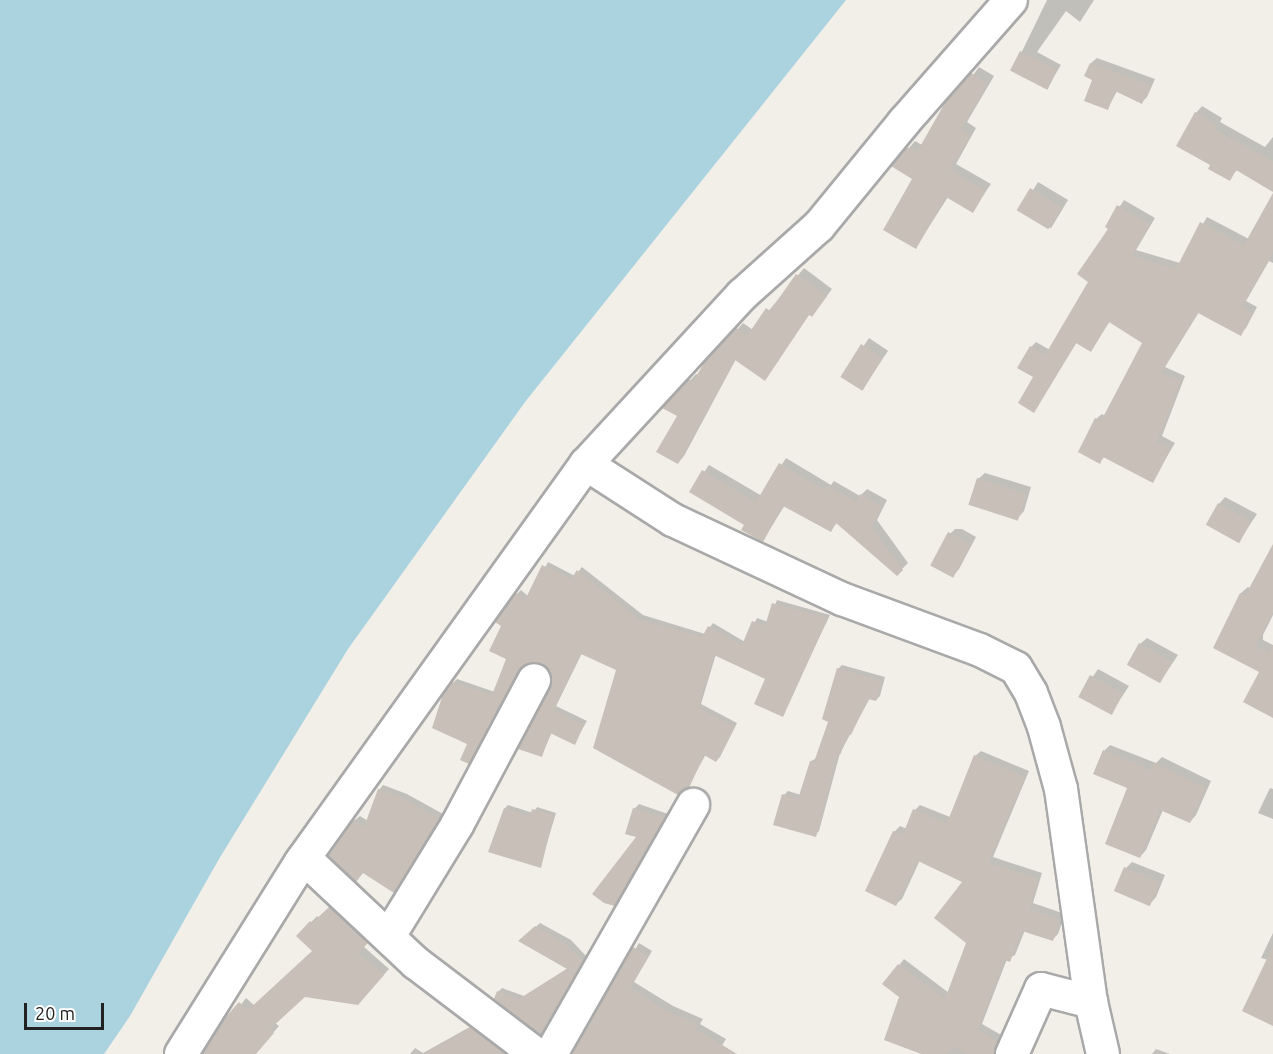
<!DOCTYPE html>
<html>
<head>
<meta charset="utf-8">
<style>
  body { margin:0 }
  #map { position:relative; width:1273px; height:1054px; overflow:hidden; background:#f2efe9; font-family:Ubuntu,sans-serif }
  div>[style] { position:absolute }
  .water>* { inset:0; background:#aad3df }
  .shadow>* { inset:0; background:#0003; transform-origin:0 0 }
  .building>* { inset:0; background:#c7bfb8; transform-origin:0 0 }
  .roads { filter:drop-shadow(2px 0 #a9a9a9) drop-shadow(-2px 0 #a9a9a9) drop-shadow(0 2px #a9a9a9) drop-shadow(0 -2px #a9a9a9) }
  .minor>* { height:32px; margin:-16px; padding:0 16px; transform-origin:16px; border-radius:16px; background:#fff }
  span { translate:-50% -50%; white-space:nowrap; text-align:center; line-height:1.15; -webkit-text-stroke:5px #fff; paint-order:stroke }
  .scale { position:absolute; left:24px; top:1003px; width:80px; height:27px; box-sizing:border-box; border:3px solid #222; border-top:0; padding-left:8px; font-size:18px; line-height:21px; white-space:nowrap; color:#222; -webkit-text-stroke:4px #fff; paint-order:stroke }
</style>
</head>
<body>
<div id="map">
  <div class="water">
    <div style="clip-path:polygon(0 0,846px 0,525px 402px,348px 649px,219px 859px,130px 1016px,104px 1054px,0 1054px)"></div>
  </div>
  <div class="shadow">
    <div style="clip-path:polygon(1047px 0,1094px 0,1080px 22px,1066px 11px,1037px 52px,1061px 65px,1046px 89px,1013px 70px)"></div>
    <div style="clip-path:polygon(1097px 58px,1155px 79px,1147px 97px,1142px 102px,1117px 91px,1108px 108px,1094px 79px,1091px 63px)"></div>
    <div style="clip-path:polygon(979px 67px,994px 76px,967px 122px,976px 128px,956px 164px,991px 184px,972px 211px,948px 197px,916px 247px,914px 178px,893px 166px,915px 141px,922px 145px)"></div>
    <div style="clip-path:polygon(1202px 106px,1222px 118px,1220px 122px,1265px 147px,1273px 137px,1273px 183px,1238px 169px,1229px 179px,1212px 164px,1196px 113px)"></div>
    <div style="left:1038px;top:182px;width:35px;height:33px;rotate:31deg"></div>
    <div style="clip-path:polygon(1273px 196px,1273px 263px,1269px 261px,1246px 301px,1257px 307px,1246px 328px,1240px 334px,1199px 312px,1165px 367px,1185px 376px,1162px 436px,1175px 443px,1152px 481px,1105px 456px,1100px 462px,1096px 419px,1102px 414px,1105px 416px,1144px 343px,1110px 321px,1091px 350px,1077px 342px,1034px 411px,1035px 377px,1031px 347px,1036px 342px,1050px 350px,1090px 281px,1110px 228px,1107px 226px,1124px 200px,1155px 218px,1136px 250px,1180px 263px,1207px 217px,1249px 239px)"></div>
    <div style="clip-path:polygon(804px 268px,832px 289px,818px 308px,810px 313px,765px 379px,736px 359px,684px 456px,678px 463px,679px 416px,665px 408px,696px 374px,699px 375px,743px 323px,753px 330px)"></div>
    <div style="left:869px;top:338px;width:23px;height:46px;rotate:34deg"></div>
    <div style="clip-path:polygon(786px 458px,831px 485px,834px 481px,860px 496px,867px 489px,887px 500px,877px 520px,908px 563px,897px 574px,837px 523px,830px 530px,785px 505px,763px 540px,746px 524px,691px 491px,709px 465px,762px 496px)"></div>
    <div style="clip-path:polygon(985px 473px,1031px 487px,1024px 511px,1018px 518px,978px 479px)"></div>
    <div style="clip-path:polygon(1225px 497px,1257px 514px,1239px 541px,1219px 504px)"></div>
    <div style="clip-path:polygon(955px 529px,962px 529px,976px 537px,959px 569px,953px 576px,948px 536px)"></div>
    <div style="clip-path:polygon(548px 562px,575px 576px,582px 567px,643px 615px,705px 634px,713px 623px,745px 642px,757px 618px,768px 622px,777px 600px,830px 615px,782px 715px,767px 678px,716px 654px,701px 704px,737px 723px,720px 757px,716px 761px,706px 754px,688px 787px,618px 670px,582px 653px,556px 706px,587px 721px,574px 743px,552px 732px,542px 755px,554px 680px,550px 669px,544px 663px,534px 661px,522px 666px,469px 763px,469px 744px,453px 683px,457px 679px,495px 692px,508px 659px,517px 594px,521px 590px,529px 597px)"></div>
    <div style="clip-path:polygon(1273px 566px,1273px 615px,1263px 635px,1263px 640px,1273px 645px,1273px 716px,1261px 672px,1215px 648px,1241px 593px,1248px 587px,1251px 589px)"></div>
    <div style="clip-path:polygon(1147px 638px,1178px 655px,1160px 682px,1140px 644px)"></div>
    <div style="clip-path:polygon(842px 665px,885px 677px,880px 696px,876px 700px,870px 698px,840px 753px,819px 831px,815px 835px,784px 795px,788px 791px,801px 795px,811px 761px,817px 758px,830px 721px,838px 669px)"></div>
    <div style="clip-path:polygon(1098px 669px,1129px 686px,1111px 713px,1080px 696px)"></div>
    <div style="clip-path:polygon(1110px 745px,1156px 763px,1162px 757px,1211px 781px,1196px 815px,1190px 822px,1163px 810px,1146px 850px,1140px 857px,1129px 787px,1104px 751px)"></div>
    <div style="clip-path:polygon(981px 751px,1029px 771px,993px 857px,1042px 873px,1033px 903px,1065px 914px,1058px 934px,1052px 940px,1025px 930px,1015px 955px,1007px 959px,982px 1024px,1003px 1036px,999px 1049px,1001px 1054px,922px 1054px,901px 997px,884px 984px,904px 959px,949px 993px,968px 942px,964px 882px,920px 860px,902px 899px,896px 904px,894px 832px,900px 826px,907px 829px,915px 810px,920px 805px,950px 817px,975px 756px)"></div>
    <div style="clip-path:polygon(383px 785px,407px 794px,443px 814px,394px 891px,355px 820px,360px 816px,368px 821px,379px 790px)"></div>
    <div style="clip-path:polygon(1270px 788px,1273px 789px,1273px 819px,1258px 813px)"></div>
    <div style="clip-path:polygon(639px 804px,668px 814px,614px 904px,638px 836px,634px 809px)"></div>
    <div style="clip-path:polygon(508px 805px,533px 813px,537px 807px,556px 813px,540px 866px,505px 808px)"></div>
    <div style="clip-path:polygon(1132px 862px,1165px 875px,1156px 897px,1150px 904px,1126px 868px)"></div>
    <div style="clip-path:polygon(336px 902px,373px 936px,363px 946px,389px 969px,364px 997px,304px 995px,275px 1023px,279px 1026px,260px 1048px,239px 1054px,204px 1054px,246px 998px,255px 1006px,314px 951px,298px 936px,317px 916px,319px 918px)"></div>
    <div style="clip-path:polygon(540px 923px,571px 940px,586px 956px,541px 1033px,498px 992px,502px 988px,524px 996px,568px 968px,521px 941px)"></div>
    <div style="clip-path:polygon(1273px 933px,1273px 999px,1268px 960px,1261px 958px)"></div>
    <div style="clip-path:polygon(639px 943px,652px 951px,634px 982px,673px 1006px,703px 1019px,700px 1024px,726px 1039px,717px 1054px,573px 1054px)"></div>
    <div style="clip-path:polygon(477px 1023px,518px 1054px,410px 1054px,415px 1048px,423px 1053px)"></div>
    <div style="clip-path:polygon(1156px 1049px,1170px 1054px,1152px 1054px)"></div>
  </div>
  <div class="building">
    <div style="left:1020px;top:51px;width:42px;height:22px;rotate:27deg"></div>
    <div style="clip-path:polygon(1090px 63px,1151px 85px,1142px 104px,1115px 91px,1108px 110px,1084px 101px,1092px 80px,1084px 76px)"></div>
    <div style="clip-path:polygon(971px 73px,988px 83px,961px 129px,971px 135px,950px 170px,986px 191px,973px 213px,946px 197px,916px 249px,883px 230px,912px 179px,891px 166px,907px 147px,917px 152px,946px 101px)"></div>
    <div style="clip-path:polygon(1195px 112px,1217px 125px,1214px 129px,1273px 161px,1273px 192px,1236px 170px,1230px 181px,1208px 169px,1210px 165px,1176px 146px)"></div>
    <div style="left:1030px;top:188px;width:37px;height:26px;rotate:31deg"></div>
    <div style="clip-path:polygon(1273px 193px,1273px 252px,1242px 307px,1253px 313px,1241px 336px,1198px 313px,1160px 373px,1181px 381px,1157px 442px,1171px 449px,1153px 483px,1103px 457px,1100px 464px,1078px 452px,1095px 418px,1101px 421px,1142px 343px,1109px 322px,1091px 352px,1076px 343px,1034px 413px,1018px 403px,1033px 377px,1017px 368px,1030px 346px,1045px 355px,1088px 282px,1077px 274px,1108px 229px,1105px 227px,1117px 205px,1150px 224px,1132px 256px,1176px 269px,1200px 222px,1244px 245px)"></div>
    <div style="clip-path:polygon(796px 274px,827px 296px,812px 317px,809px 315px,765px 381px,735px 360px,678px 464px,656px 452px,677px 416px,662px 408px,689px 379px,693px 382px,704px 363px,736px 328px,747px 336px,766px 308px,770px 311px)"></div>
    <div style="left:861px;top:344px;width:26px;height:39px;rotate:32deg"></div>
    <div style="clip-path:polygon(779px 463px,825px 490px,827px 486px,856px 502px,860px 494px,882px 506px,872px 527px,903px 570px,897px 576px,836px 523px,831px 532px,783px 506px,763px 542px,741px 530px,744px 525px,689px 492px,702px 470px,756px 502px)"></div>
    <div style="left:977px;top:478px;width:52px;height:28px;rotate:18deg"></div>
    <div style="left:1218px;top:503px;width:38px;height:25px;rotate:29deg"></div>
    <div style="left:948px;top:532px;width:26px;height:38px;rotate:28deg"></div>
    <div style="clip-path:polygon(1273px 544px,1273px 612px,1257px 643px,1257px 647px,1269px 653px,1273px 645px,1273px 718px,1243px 702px,1259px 672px,1213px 648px,1240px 593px,1245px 596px)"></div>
    <div style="clip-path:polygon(542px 565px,571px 579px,577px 570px,639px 619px,702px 637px,708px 626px,742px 645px,752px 621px,765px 626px,772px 603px,828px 618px,783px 717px,754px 704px,765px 679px,714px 655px,698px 708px,735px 727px,716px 762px,704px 755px,689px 788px,678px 795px,593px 748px,616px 670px,581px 654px,554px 710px,584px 725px,575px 745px,550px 733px,542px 757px,518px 749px,552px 680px,550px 671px,543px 664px,533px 662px,524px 665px,518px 672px,469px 764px,460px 760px,467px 744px,432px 728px,443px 694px,452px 682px,492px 695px,506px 659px,489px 651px,501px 626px,495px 622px,516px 593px,525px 600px)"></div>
    <div style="left:1139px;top:643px;width:38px;height:25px;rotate:29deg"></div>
    <div style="clip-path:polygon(837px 668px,882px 681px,876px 701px,868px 699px,851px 735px,849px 733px,840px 755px,838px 754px,816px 837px,773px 825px,782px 794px,798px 799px,810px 761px,814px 762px,828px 722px,822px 719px)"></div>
    <div style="left:1090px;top:675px;width:38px;height:25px;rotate:28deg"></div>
    <div style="clip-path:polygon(1103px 750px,1151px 770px,1155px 763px,1206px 788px,1190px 823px,1160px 810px,1140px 858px,1105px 844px,1127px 788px,1093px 774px)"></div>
    <div style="clip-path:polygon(974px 755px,1025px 777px,988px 863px,1038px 878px,1029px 909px,1060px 920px,1053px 941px,1022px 931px,1010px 962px,1004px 960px,978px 1030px,998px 1041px,994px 1054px,967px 1054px,953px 1047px,948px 1054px,921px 1054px,884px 1040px,899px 997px,882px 984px,898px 964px,945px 999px,966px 943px,934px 918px,962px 882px,918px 861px,896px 906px,865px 891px,893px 831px,903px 834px,913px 809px,947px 823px)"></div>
    <div style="clip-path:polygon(378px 789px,402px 798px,440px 819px,394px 893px,363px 873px,356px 882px,328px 856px,354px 819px,364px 827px)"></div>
    <div style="clip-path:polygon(504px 808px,530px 816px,532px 809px,554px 815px,541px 868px,488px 852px)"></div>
    <div style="clip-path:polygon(633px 808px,665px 818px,615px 906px,604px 903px,592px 894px,636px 837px,625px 834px)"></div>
    <div style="left:1124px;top:867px;width:39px;height:26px;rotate:23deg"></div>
    <div style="clip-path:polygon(329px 907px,368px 943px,358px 953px,384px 975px,358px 1005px,305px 997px,270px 1029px,274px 1033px,256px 1054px,202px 1054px,223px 1020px,239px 1002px,248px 1010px,312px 951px,296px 936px,310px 921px,312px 923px)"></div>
    <div style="clip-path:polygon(535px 926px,566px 944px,583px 961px,541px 1035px,494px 999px,497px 991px,519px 999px,567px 969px,518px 941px)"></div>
    <div style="clip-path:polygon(1273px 946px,1273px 1026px,1242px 1011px)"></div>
    <div style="clip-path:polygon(633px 947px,648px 956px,630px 988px,667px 1011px,698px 1024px,696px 1029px,737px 1054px,572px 1054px)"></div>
    <div style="clip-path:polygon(471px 1027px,506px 1054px,423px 1054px)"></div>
  </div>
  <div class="roads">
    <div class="minor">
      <div style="left:586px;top:464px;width:103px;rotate:32.8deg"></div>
      <div style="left:673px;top:520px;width:187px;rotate:25.1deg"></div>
      <div style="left:842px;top:599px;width:147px;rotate:20.3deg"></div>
      <div style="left:980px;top:650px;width:40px;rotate:26.6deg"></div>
      <div style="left:1016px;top:668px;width:29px;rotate:59deg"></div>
      <div style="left:1031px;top:693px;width:36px;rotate:69deg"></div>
      <div style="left:1044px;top:727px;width:64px;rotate:74.7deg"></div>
      <div style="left:1061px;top:789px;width:215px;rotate:82deg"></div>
      <div style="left:1091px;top:1002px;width:53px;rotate:77deg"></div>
      <div style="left:304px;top:858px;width:154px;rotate:43.2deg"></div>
      <div style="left:416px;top:963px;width:151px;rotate:37.2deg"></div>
      <div style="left:389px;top:936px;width:130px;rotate:-58.5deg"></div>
      <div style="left:457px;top:825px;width:164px;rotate:-62deg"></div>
      <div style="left:181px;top:1054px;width:226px;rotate:-58deg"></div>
      <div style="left:301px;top:862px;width:490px;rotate:-54.4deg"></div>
      <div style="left:586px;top:464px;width:230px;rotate:-47.3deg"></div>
      <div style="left:742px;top:295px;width:103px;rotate:-41.9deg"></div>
      <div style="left:819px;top:226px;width:134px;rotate:-50.7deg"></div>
      <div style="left:904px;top:122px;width:162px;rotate:-48.7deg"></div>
      <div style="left:551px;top:1054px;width:287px;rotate:-60.3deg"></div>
      <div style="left:1012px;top:1054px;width:71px;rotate:-66deg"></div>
      <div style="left:1041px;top:989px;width:52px;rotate:14.6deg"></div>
    </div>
  </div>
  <div class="scale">20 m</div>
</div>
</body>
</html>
